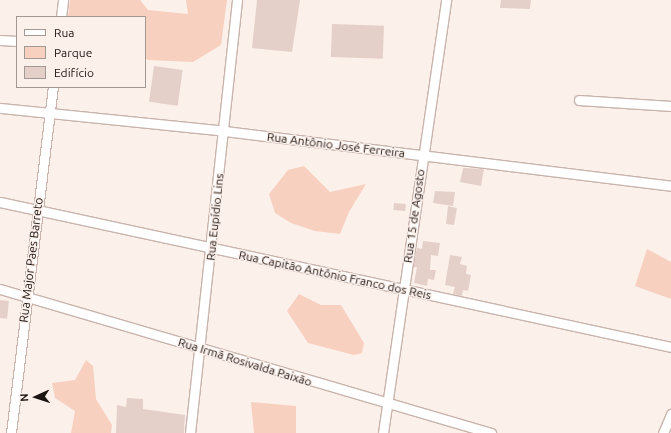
<!DOCTYPE html>
<html>
<head>
<meta charset="utf-8">
<style>
  body { margin:0 }
  #map { position:relative; width:671px; height:433px; overflow:hidden; background:#fcf0eb; font-family:Ubuntu,sans-serif }
  div>[style] { position:absolute }
  .green>* { inset:0; background:#f8d0bf }
  .building>* { inset:0; background:#e4d0c8; transform-origin:0 0 }
  .roads { filter:drop-shadow(1px 0 #c8b4ac) drop-shadow(-1px 0 #c8b4ac) drop-shadow(0 1px #c8b4ac) drop-shadow(0 -1px #c8b4ac) }
  .minor>* { height:9px; margin:-4.5px; padding:0 4.5px; transform-origin:4.5px; border-radius:4.5px; background:#fff }
  span { translate:-50% -50%; white-space:nowrap; text-align:center; line-height:1.15; -webkit-text-stroke:3px #fcf0eb; paint-order:stroke }
  .street-label { font-size:12px; color:#1c1512 }
  .legend { position:absolute; left:16px; top:16px; width:130px; height:72px; box-sizing:border-box; background:#fcf0eb; border:1px solid #a29894; margin:0; padding:5px 7px; list-style:none; font-size:12px; color:#1c1512 }
  .legend li { display:flex; align-items:center; gap:8px; height:20px }
  .legend b { width:20px; border:1px solid #a29894 }
  .north { position:absolute; left:16px; top:377px; width:40px; height:40px; -webkit-text-stroke:3px #fcf0eb; paint-order:stroke; rotate:267deg; font-size:11px; font-weight:700; line-height:16px; text-align:center; color:#1c1512 }
  .north::after { content:''; display:block; margin:auto; width:14px; height:18px; background:#1c1512; clip-path:polygon(50% 0,100% 100%,50% 72%,0 100%) }
</style>
</head>
<body>
<div id="map">
  <div class="green">
    <div style="clip-path:polygon(70px 0,140px 0,148px 10px,188px 14px,186px 0,227px 0,221px 45px,193px 62px,148px 60px,145px 58px,145px 17px,68px 17px)"></div>
    <div style="clip-path:polygon(304px 166px,330px 192px,366px 184px,349px 212px,340px 234px,315px 231px,291px 223px,275px 213px,269px 194px,288px 170px)"></div>
    <div style="clip-path:polygon(647px 249px,671px 262px,671px 299px,635px 286px)"></div>
    <div style="clip-path:polygon(299px 294px,321px 305px,341px 305px,364px 343px,362px 353px,354px 355px,308px 343px,287px 311px)"></div>
    <div style="clip-path:polygon(86px 360px,93px 366px,96px 399px,112px 425px,111px 433px,71px 433px,75px 411px,55px 398px,52px 383px,75px 380px)"></div>
    <div style="clip-path:polygon(251px 402px,296px 406px,296px 433px,254px 433px)"></div>
  </div>
  <div class="building">
    <div style="clip-path:polygon(257px 0,300px 0,292px 52px,252px 48px)"></div>
    <div style="clip-path:polygon(501px 0,531px 0,530px 9px,500px 8px)"></div>
    <div style="left:332px;top:24px;width:52px;height:33px;rotate:2deg"></div>
    <div style="left:154px;top:66px;width:29px;height:36px;rotate:8deg"></div>
    <div style="clip-path:polygon(463px 168px,484px 169px,481px 186px,460px 182px)"></div>
    <div style="clip-path:polygon(435px 191px,455px 192px,453px 206px,433px 203px)"></div>
    <div style="left:394px;top:203px;width:12px;height:7px;rotate:5deg"></div>
    <div style="clip-path:polygon(448px 206px,457px 208px,454px 225px,446px 224px)"></div>
    <div style="clip-path:polygon(423px 241px,440px 243px,438px 256px,431px 255px,430px 270px,436px 270px,434px 280px,428px 279px,427px 286px,414px 283px,417px 267px,413px 267px,417px 248px,422px 249px)"></div>
    <div style="clip-path:polygon(450px 255px,462px 257px,460px 264px,467px 266px,466px 274px,471px 275px,468px 291px,463px 290px,462px 296px,453px 294px,455px 287px,445px 285px)"></div>
    <div style="left:0;top:300px;width:9px;height:18px;rotate:6deg"></div>
    <div style="clip-path:polygon(127px 398px,143px 399px,143px 409px,185px 415px,184px 433px,116px 433px,117px 405px,126px 407px)"></div>
  </div>
  <div class="roads">
    <div class="minor">
      <div style="left:61px;top:17px;width:17px;rotate:-83deg"></div>
      <div style="left:0;top:40px;width:17px;rotate:3deg"></div>
      <div style="left:579px;top:100px;width:92px;rotate:3.7deg"></div>
      <div style="left:0;top:108px;width:226px;rotate:5.8deg"></div>
      <div style="left:225px;top:131px;width:449px;rotate:7deg"></div>
      <div style="left:0;top:202px;width:686px;rotate:12.19deg"></div>
      <div style="left:0;top:289px;width:512px;rotate:16.35deg"></div>
      <div style="left:11px;top:433px;width:349px;rotate:-83.1deg"></div>
      <div style="left:190px;top:433px;width:436px;rotate:-83.8deg"></div>
      <div style="left:383px;top:433px;width:438px;rotate:-81.7deg"></div>
      <div style="left:663px;top:433px;width:21px;rotate:-67deg"></div>
    </div>
  </div>
  <div class="street-label">
    <span style="left:336px;top:145px;rotate:7deg">Rua Antônio José Ferreira</span>
    <span style="left:414px;top:216px;rotate:-82deg">Rua 15 de Agosto</span>
    <span style="left:215px;top:217px;rotate:-84deg">Rua Eupídio Lins</span>
    <span style="left:31px;top:260px;rotate:-83deg">Rua Major Paes Barreto</span>
    <span style="left:335px;top:275px;rotate:12deg">Rua Capitão Antônio Franco dos Reis</span>
    <span style="left:245px;top:362px;rotate:17deg">Rua Irmã Rosivalda Paixão</span>
  </div>
  <ul class="legend">
  <li><b style="height:5px;background:#fff"></b>Rua</li>
  <li><b style="height:11px;background:#f8d0bf"></b>Parque</li>
  <li><b style="height:11px;background:#e4d0c8"></b>Edifício</li>
  </ul>
  <div class="north">N</div>
</div>
</body>
</html>
